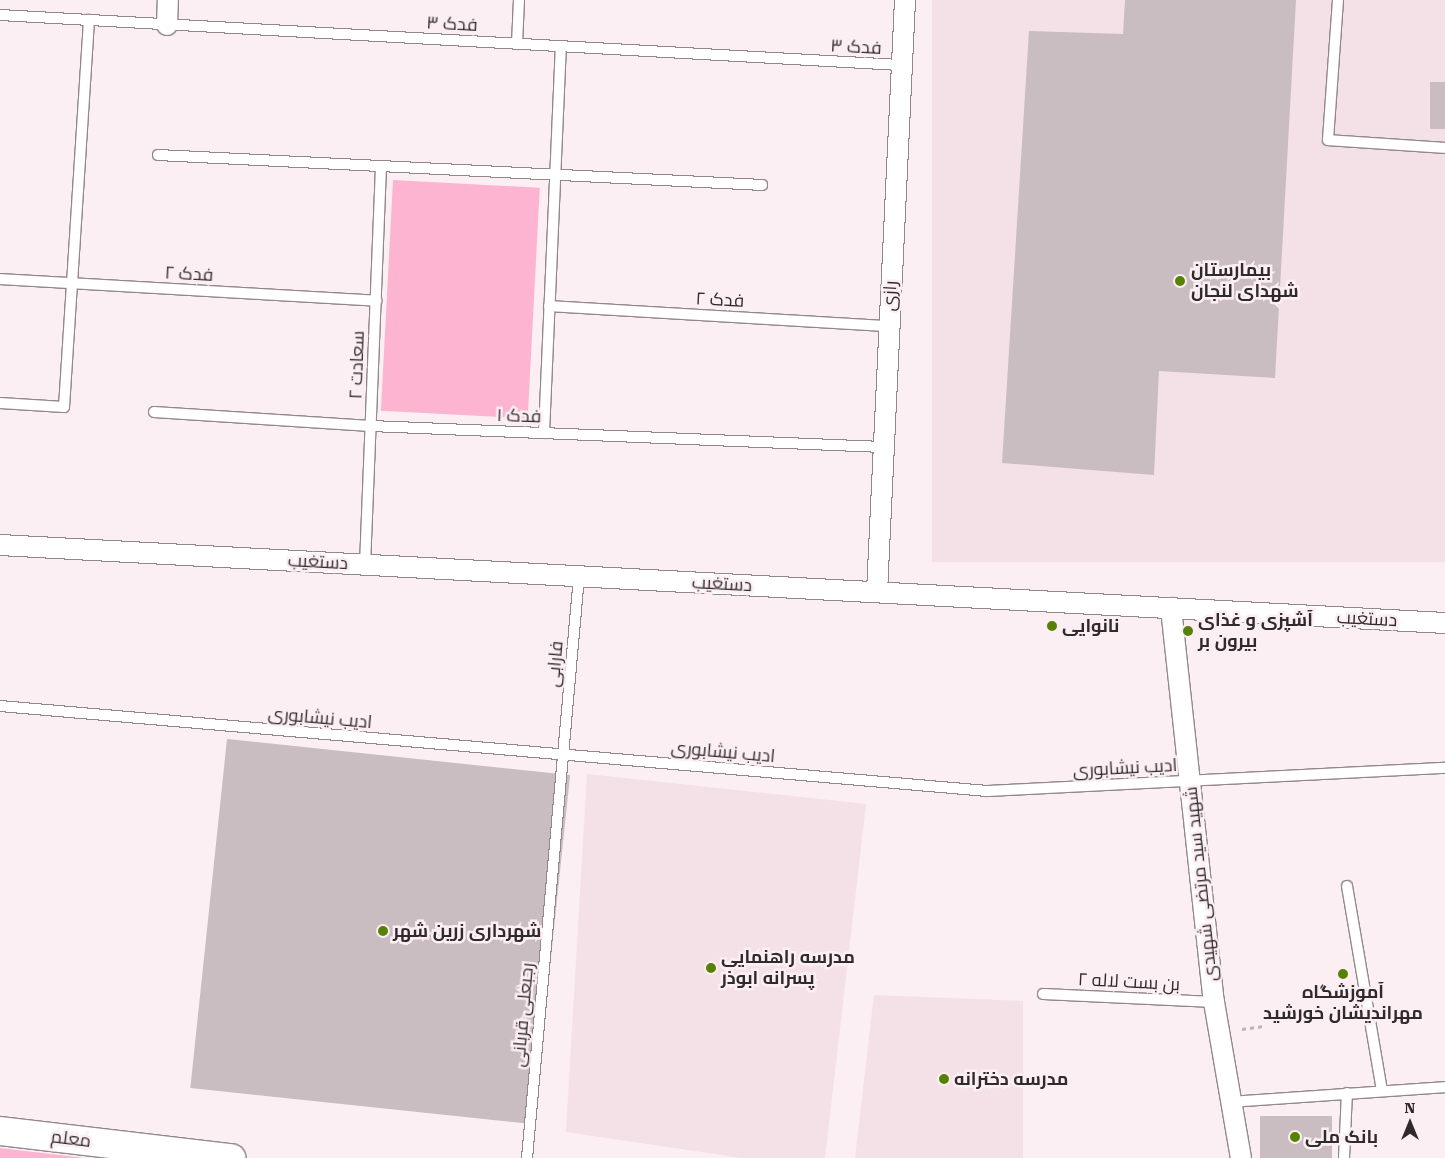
<!DOCTYPE html>
<html>
<head>
<meta charset="utf-8">
<style>
  body { margin:0 }
  #map { position:relative; width:1445px; height:1158px; overflow:hidden; background:#fbeff3; font-family:"Roboto Serif",Cairo,serif }
  div>[style] { position:absolute }
  .built>* { inset:0; background:#f4e0e7; transform-origin:0 0 }
  .green>* { inset:0; background:#fcb4d1; transform-origin:0 0 }
  .building>* { inset:0; background:#c9bdc1; transform-origin:0 0 }
  .path>* { height:3px; margin-top:-1.5px; transform-origin:0; background:repeating-linear-gradient(90deg,#beb4b7 0 4px,transparent 0 8px) }
  .roads { filter:drop-shadow(1px 0 #92888c) drop-shadow(-1px 0 #92888c) drop-shadow(0 1px #92888c) drop-shadow(0 -1px #92888c) }
  .lane>* { height:10px; margin:-5px; padding:0 5px; transform-origin:5px; border-radius:5px; background:#fff }
  .street>* { height:20px; margin:-10px; padding:0 10px; transform-origin:10px; border-radius:10px; background:#fff }
  .secondary>* { height:28px; margin:-14px; padding:0 14px; transform-origin:14px; border-radius:14px; background:#fff }
  .dots>* { width:14px; height:14px; translate:-50% -50%; box-sizing:border-box; border:2px solid #fbeff3; border-radius:50% }
  span { translate:-50% -50%; white-space:nowrap; text-align:center; line-height:1.15; -webkit-text-stroke:5px #fbeff3; paint-order:stroke }
  .street-label { font-size:18px; color:#2f2a2c }
  .poi-label { font-size:18px; color:#2f2a2c; font-weight:700 }
  .left { translate:0 -50%; text-align:left }
  .north { position:absolute; left:1385px; top:1098px; width:50px; height:50px; -webkit-text-stroke:4px #fbeff3; paint-order:stroke; rotate:0deg; font-size:14px; font-weight:700; line-height:20px; text-align:center; color:#2f2a2c }
  .north::after { content:''; display:block; margin:auto; width:18px; height:22px; background:#2f2a2c; clip-path:polygon(50% 0,100% 100%,50% 72%,0 100%) }
</style>
</head>
<body>
<div id="map">
  <div class="built">
    <div style="left:932px;top:0;width:513px;height:562px"></div>
    <div style="clip-path:polygon(587px 774px,866px 804px,825px 1158px,742px 1158px,566px 1132px)"></div>
    <div style="clip-path:polygon(874px 995px,1023px 1001px,1023px 1158px,855px 1158px)"></div>
  </div>
  <div class="green">
    <div style="left:393px;top:180px;width:147px;height:231px;rotate:3deg"></div>
    <div style="clip-path:polygon(0 1148px,85px 1158px,0 1158px)"></div>
  </div>
  <div class="building">
    <div style="clip-path:polygon(1125px 0,1296px 0,1275px 378px,1159px 371px,1154px 475px,1002px 463px,1029px 31px,1123px 34px)"></div>
    <div style="left:1430px;top:82px;width:15px;height:47px"></div>
    <div style="left:227px;top:739px;width:345px;height:351px;rotate:6deg"></div>
    <div style="left:1260px;top:1116px;width:72px;height:42px"></div>
  </div>
  <div class="path">
    <div style="left:1242px;top:1029px;width:22px;rotate:-8deg"></div>
  </div>
  <div class="roads">
    <div class="lane">
      <div style="left:1338px;top:0;width:140px;rotate:94.1deg"></div>
      <div style="left:1328px;top:140px;width:117px;rotate:3.9deg"></div>
      <div style="left:0;top:15px;width:902px;rotate:3.18deg"></div>
      <div style="left:517px;top:44px;width:44px;rotate:-87.4deg"></div>
      <div style="left:158px;top:155px;width:605px;rotate:2.84deg"></div>
      <div style="left:0;top:279px;width:377px;rotate:3.3deg"></div>
      <div style="left:549px;top:306px;width:340px;rotate:3.4deg"></div>
      <div style="left:0;top:403px;width:64px;rotate:3.6deg"></div>
      <div style="left:64px;top:407px;width:388px;rotate:-86.3deg"></div>
      <div style="left:154px;top:412px;width:217px;rotate:3.7deg"></div>
      <div style="left:371px;top:426px;width:511px;rotate:2.35deg"></div>
      <div style="left:544px;top:433px;width:387px;rotate:-87.5deg"></div>
      <div style="left:365px;top:565px;width:398px;rotate:-87.7deg"></div>
      <div style="left:0;top:706px;width:992px;rotate:4.92deg"></div>
      <div style="left:988px;top:791px;width:458px;rotate:-2.9deg"></div>
      <div style="left:1347px;top:886px;width:208px;rotate:80.3deg"></div>
      <div style="left:1043px;top:994px;width:171px;rotate:2.7deg"></div>
      <div style="left:1231px;top:1102px;width:215px;rotate:-4deg"></div>
      <div style="left:527px;top:1158px;width:583px;rotate:-84.89deg"></div>
      <div style="left:1344px;top:1158px;width:65px;rotate:-87.4deg"></div>
    </div>
    <div class="street">
      <div style="left:167px;top:25px;width:25px;rotate:-88deg"></div>
      <div style="left:0;top:545px;width:1447px;rotate:3.09deg"></div>
      <div style="left:877px;top:592px;width:593px;rotate:-87.29deg"></div>
      <div style="left:1171px;top:608px;width:396px;rotate:83.8deg"></div>
      <div style="left:1214px;top:1002px;width:158px;rotate:80.2deg"></div>
    </div>
    <div class="secondary">
      <div style="left:0;top:1131px;width:233px;rotate:6.7deg"></div>
    </div>
  </div>
  <div class="dots">
    <div style="left:1180px;top:281px;background:#578105"></div>
    <div style="left:1052px;top:626px;background:#578105"></div>
    <div style="left:1188px;top:631px;background:#578105"></div>
    <div style="left:383px;top:931px;background:#578105"></div>
    <div style="left:711px;top:968px;background:#578105"></div>
    <div style="left:1343px;top:974px;background:#578105"></div>
    <div style="left:944px;top:1079px;background:#578105"></div>
    <div style="left:1295px;top:1137px;background:#578105"></div>
  </div>
  <div class="street-label">
    <span style="left:452px;top:24px;rotate:3deg">فدک ۳</span>
    <span style="left:856px;top:47px;rotate:3deg">فدک ۳</span>
    <span style="left:189px;top:274px;rotate:3deg">فدک ۲</span>
    <span style="left:890px;top:296px;rotate:-87deg">رازی</span>
    <span style="left:720px;top:300px;rotate:3deg">فدک ۲</span>
    <span style="left:357px;top:365px;rotate:-88deg">سعادت ۲</span>
    <span style="left:519px;top:416px;rotate:2deg">فدک ۱</span>
    <span style="left:318px;top:562px;rotate:3deg">دستغیب</span>
    <span style="left:722px;top:584px;rotate:3deg">دستغیب</span>
    <span style="left:1367px;top:619px;rotate:3deg">دستغیب</span>
    <span style="left:555px;top:664px;rotate:-85deg">فارابی</span>
    <span style="left:320px;top:718px;rotate:5deg">ادیب نیشابوری</span>
    <span style="left:723px;top:752px;rotate:5deg">ادیب نیشابوری</span>
    <span style="left:1125px;top:768px;rotate:-3deg">ادیب نیشابوری</span>
    <span style="left:1201px;top:884px;rotate:-96deg">شهید سید مرتضی شهیدی</span>
    <span style="left:1129px;top:982px;rotate:3deg">بن بست لاله ۲</span>
    <span style="left:523px;top:1015px;rotate:-85deg">رجبعلی قربانی</span>
    <span style="left:71px;top:1139px;rotate:7deg">معلم</span>
  </div>
  <div class="poi-label">
    <span class="left" style="left:1191px;top:281px">بیمارستان<br>شهدای لنجان</span>
    <span class="left" style="left:1198px;top:631px">آشپزی و غذای<br>بیرون بر</span>
    <span class="left" style="left:1062px;top:626px">نانوایی</span>
    <span class="left" style="left:393px;top:931px">شهرداری زرین شهر</span>
    <span class="left" style="left:721px;top:968px">مدرسه راهنمایی<br>پسرانه ابوذر</span>
    <span style="left:1343px;top:1003px">آموزشگاه<br>مهراندیشان خورشید</span>
    <span class="left" style="left:954px;top:1079px">مدرسه دخترانه</span>
    <span class="left" style="left:1305px;top:1137px">بانک ملی</span>
  </div>
  <div class="north">N</div>
</div>
</body>
</html>
